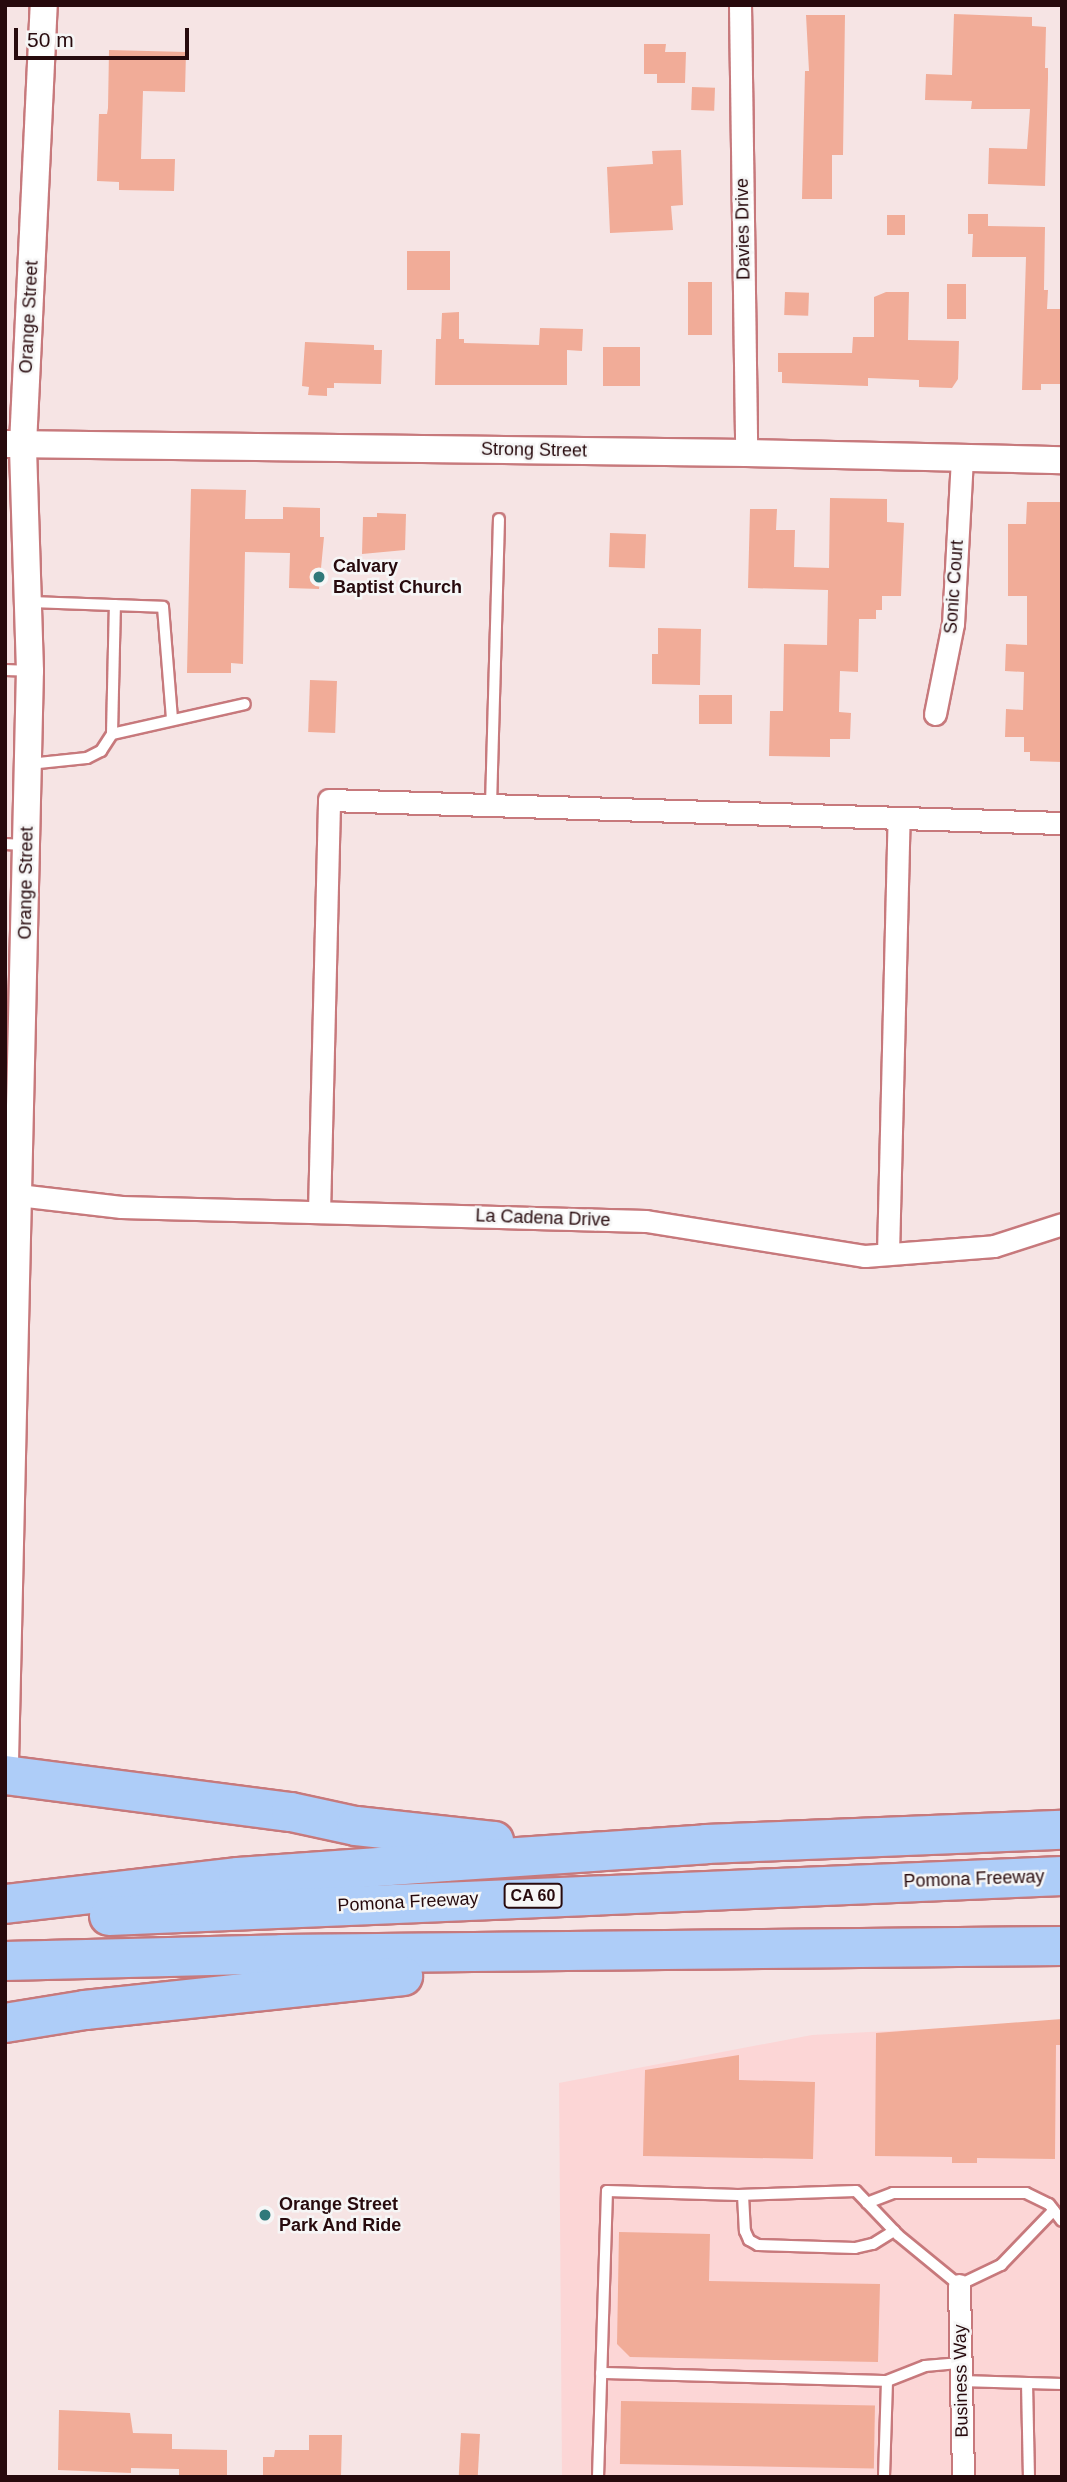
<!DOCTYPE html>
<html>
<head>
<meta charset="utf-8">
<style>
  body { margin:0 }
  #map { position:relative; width:1067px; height:2482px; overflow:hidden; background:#f6e4e4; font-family:Arial,sans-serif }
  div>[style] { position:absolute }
  .built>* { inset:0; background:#fcd6d6 }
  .building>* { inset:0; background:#f1ac98; transform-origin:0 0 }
  .roads { filter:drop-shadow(2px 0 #c7797c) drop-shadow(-2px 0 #c7797c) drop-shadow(0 2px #c7797c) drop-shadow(0 -2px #c7797c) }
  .service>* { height:10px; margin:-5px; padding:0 5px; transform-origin:5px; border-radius:5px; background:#fff }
  .minor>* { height:21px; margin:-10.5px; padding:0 10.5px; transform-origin:10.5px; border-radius:10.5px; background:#fff }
  .tertiary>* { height:26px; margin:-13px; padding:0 13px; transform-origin:13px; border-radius:13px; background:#fff }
  .motorway>* { height:38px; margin:-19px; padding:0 19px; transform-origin:19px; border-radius:19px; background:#aecdf8 }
  .dots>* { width:19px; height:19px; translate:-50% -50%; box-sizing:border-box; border:4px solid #f6f6f6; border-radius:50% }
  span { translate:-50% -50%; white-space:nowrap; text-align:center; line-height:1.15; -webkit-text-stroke:5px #f6f6f6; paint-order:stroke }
  .shield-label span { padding:2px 5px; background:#f6f6f6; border:2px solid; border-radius:5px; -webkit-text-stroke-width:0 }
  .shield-label { font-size:16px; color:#270a0d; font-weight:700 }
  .street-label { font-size:18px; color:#270a0d }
  .poi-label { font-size:18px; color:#270a0d; font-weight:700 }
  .left { translate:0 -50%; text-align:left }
  .frame { position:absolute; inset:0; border:7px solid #270a0d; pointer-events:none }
  .scale { position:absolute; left:14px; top:28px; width:175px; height:32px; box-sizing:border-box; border:4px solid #270a0d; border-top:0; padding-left:9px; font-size:21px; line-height:24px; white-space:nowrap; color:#270a0d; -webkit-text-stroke:5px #f6f6f6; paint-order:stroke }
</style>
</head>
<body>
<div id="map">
  <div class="built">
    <div style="clip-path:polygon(1062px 2022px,1062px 2477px,562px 2477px,559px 2083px,812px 2035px)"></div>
  </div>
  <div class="building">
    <div style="clip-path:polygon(954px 14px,1032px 17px,1032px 26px,1046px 27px,1045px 68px,1048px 68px,1048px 78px,1045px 186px,988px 184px,989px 148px,1027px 149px,1030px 109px,971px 109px,972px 101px,925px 100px,926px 74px,952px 75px)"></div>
    <div style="clip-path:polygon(806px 15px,845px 15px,843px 155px,832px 155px,832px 199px,802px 199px,805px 71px,809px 71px)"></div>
    <div style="clip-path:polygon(644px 44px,666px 44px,665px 52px,686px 52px,685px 83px,657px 83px,657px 74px,644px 74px)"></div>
    <div style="clip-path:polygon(109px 50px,186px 52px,185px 92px,143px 91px,141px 159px,175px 159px,174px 191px,119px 190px,119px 182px,97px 181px,99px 114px,107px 114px,108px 108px)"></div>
    <div style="left:692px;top:87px;width:23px;height:23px;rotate:2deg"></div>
    <div style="clip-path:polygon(681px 150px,683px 205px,671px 206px,673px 230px,610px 233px,607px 167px,653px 164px,652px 151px)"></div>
    <div style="clip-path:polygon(968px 214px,988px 214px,988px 226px,1045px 227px,1044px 290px,1048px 290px,1047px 309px,1062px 309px,1060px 384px,1041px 384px,1041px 390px,1022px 390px,1026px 257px,972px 257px,973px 234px,968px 234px)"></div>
    <div style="left:887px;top:215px;width:18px;height:20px"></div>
    <div style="left:407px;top:251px;width:43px;height:39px"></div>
    <div style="left:688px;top:282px;width:24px;height:53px"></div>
    <div style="left:947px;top:284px;width:19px;height:35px"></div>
    <div style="left:785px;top:292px;width:24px;height:23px;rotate:2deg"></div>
    <div style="clip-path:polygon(886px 292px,909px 292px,908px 340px,959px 341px,958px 379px,952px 388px,919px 387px,919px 380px,868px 378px,868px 386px,782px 383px,782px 372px,778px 372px,778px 353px,852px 353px,853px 337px,874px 337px,874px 297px)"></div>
    <div style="clip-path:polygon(459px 312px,459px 339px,464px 339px,464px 343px,539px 345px,540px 328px,583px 329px,582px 351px,567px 350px,567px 385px,435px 385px,436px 339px,441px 339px,442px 313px)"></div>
    <div style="clip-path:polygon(305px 342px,374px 345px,374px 350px,382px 350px,381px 384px,334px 383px,334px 388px,327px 388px,327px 396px,308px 395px,309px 387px,302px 386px)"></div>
    <div style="left:603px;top:347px;width:37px;height:39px"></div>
    <div style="clip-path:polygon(191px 489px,246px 490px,245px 519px,283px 519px,283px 507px,320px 508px,320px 537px,324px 537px,319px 589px,289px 588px,290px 553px,245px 552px,243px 664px,231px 663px,231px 673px,187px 673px)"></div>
    <div style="clip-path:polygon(830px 498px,887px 499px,887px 522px,904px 523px,901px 596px,882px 596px,882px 610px,876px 610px,876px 619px,859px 619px,858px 672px,840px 671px,839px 712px,851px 713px,850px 739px,830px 739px,830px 757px,769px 756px,770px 711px,783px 711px,784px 644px,827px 645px,828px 590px,748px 588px,750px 509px,777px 509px,776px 530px,795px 530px,794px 567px,829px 568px)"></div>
    <div style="clip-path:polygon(1027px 502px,1062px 502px,1062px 762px,1030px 761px,1030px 752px,1024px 752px,1024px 737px,1005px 737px,1006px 709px,1023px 710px,1024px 672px,1005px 671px,1006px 644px,1027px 645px,1027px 596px,1008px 596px,1008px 524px,1026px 524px)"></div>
    <div style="clip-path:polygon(377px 513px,406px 514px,405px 550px,362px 554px,363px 517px,377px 517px)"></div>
    <div style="left:610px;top:533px;width:36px;height:34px;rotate:2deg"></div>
    <div style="clip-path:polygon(658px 628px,701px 629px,700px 685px,652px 684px,652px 654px,658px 654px)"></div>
    <div style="left:310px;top:680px;width:27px;height:52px;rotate:2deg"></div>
    <div style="left:699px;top:695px;width:33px;height:29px"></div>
    <div style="clip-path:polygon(1062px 2019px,1062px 2045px,1056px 2045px,1055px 2159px,977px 2158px,977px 2163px,952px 2163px,952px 2157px,875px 2156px,876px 2033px)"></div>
    <div style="clip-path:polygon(739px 2055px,739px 2080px,815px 2082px,813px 2159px,643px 2156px,645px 2070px)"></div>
    <div style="clip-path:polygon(619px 2232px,710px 2234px,709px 2281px,880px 2284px,878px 2362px,630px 2357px,617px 2344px)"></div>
    <div style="left:621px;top:2401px;width:254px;height:63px;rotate:1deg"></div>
    <div style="clip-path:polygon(59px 2410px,130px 2413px,133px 2433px,172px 2434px,172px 2449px,227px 2450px,227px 2477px,179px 2477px,179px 2469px,131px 2468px,131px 2473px,58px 2470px)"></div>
    <div style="left:461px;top:2433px;width:19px;height:44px;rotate:3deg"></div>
    <div style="clip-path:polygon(309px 2435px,342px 2435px,341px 2477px,263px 2477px,263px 2457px,274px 2457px,275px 2450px,309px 2450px)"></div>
  </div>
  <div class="roads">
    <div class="service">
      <div style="left:29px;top:602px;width:134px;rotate:2.1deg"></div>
      <div style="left:163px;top:607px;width:113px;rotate:85.4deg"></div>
      <div style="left:5px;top:670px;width:25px;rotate:2deg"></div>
      <div style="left:112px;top:734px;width:129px;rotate:-88.7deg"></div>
      <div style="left:29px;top:764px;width:58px;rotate:-5.9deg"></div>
      <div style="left:87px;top:758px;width:16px;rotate:-27deg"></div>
      <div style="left:101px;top:751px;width:20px;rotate:-57deg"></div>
      <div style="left:112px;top:734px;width:136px;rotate:-12.7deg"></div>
      <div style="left:491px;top:805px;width:286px;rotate:-88.4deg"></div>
      <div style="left:5px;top:844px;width:19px;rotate:3deg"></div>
      <div style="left:743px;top:2195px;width:36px;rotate:87deg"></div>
      <div style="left:745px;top:2231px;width:10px;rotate:66deg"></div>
      <div style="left:749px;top:2240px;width:10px;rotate:29deg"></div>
      <div style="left:758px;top:2245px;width:97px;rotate:1.8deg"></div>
      <div style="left:855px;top:2248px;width:18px;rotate:-13deg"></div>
      <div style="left:873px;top:2244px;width:25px;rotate:-32deg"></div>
      <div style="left:867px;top:2203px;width:28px;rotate:-21deg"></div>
      <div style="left:893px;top:2193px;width:133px"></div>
      <div style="left:1026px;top:2193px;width:25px;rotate:26deg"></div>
      <div style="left:1049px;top:2204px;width:21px;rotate:53deg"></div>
      <div style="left:601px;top:2373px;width:286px;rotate:1.6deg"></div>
      <div style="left:887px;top:2381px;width:96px;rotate:91.8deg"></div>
      <div style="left:887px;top:2381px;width:41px;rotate:-21.5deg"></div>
      <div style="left:925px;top:2366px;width:36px;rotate:-5deg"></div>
      <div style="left:961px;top:2381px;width:101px;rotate:1.7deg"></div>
      <div style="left:1027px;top:2383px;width:94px;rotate:88.8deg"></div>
      <div style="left:598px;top:2477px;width:286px;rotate:-88.2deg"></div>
      <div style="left:607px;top:2191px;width:131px;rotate:1.7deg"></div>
      <div style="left:738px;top:2195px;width:118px;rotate:-1.9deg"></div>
      <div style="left:856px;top:2191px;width:61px;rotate:46.3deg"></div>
      <div style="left:898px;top:2235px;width:79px;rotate:39.3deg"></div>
      <div style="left:959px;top:2285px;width:47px;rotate:-25.5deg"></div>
      <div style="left:1001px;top:2265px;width:76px;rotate:-46.1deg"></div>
    </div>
    <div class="minor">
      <div style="left:740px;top:5px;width:448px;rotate:89.2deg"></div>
      <div style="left:935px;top:714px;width:92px;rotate:-78.7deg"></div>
      <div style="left:953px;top:624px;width:166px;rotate:-86.9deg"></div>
      <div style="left:18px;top:1195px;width:104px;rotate:6.6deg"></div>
      <div style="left:121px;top:1207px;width:525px;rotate:1.53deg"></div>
      <div style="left:646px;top:1221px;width:222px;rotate:9.1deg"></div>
      <div style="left:865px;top:1256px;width:129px;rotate:-4.4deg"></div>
      <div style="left:994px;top:1246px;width:71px;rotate:-17.9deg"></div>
      <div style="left:319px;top:1212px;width:412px;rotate:-88.6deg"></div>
      <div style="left:329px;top:800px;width:733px;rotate:1.8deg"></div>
      <div style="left:888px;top:1254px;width:436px;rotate:-88.6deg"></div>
      <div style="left:959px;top:2285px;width:192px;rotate:88.8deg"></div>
    </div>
    <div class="tertiary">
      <div style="left:7px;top:444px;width:739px;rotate:0.7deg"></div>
      <div style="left:746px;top:453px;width:316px;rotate:1.3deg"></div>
      <div style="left:5px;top:1762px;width:1091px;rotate:-88.69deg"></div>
      <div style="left:30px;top:671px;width:226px;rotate:-91.8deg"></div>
      <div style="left:23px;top:445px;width:441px;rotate:-87.3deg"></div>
    </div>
    <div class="motorway">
      <div style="left:5px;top:1775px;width:288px;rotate:7.4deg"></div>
      <div style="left:291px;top:1812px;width:66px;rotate:12.2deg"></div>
      <div style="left:356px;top:1826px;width:139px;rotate:6.2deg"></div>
      <div style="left:5px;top:1904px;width:235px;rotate:-6.6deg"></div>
      <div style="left:238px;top:1877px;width:208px;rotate:-4.1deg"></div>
      <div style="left:445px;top:1862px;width:262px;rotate:-3.9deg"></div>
      <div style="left:706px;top:1844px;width:356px;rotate:-2.3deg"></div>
      <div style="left:109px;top:1916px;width:954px;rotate:-2.4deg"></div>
      <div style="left:5px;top:1961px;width:277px;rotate:-1.4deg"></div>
      <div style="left:282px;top:1954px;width:780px;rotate:-0.59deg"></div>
      <div style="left:5px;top:2023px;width:81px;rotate:-9.2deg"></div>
      <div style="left:85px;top:2010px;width:320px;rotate:-6.1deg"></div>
    </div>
  </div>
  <div class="dots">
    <div style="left:319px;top:577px;background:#2f797a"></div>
    <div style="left:265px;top:2215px;background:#2f797a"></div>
  </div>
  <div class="shield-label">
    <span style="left:533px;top:1896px">CA 60</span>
  </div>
  <div class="street-label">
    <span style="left:743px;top:229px;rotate:-91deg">Davies Drive</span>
    <span style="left:29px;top:317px;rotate:-87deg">Orange Street</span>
    <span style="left:534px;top:450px;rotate:1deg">Strong Street</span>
    <span style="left:954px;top:587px;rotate:-86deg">Sonic Court</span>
    <span style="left:26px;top:883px;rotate:-89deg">Orange Street</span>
    <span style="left:543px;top:1218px;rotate:2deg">La Cadena Drive</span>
    <span style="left:974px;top:1879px;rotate:-2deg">Pomona Freeway</span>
    <span style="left:408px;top:1902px;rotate:-3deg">Pomona Freeway</span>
    <span style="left:961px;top:2381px;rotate:-91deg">Business Way</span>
  </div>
  <div class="poi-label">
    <span class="left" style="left:333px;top:577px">Calvary<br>Baptist Church</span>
    <span class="left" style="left:279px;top:2215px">Orange Street<br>Park And Ride</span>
  </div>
  <div class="frame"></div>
  <div class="scale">50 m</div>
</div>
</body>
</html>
